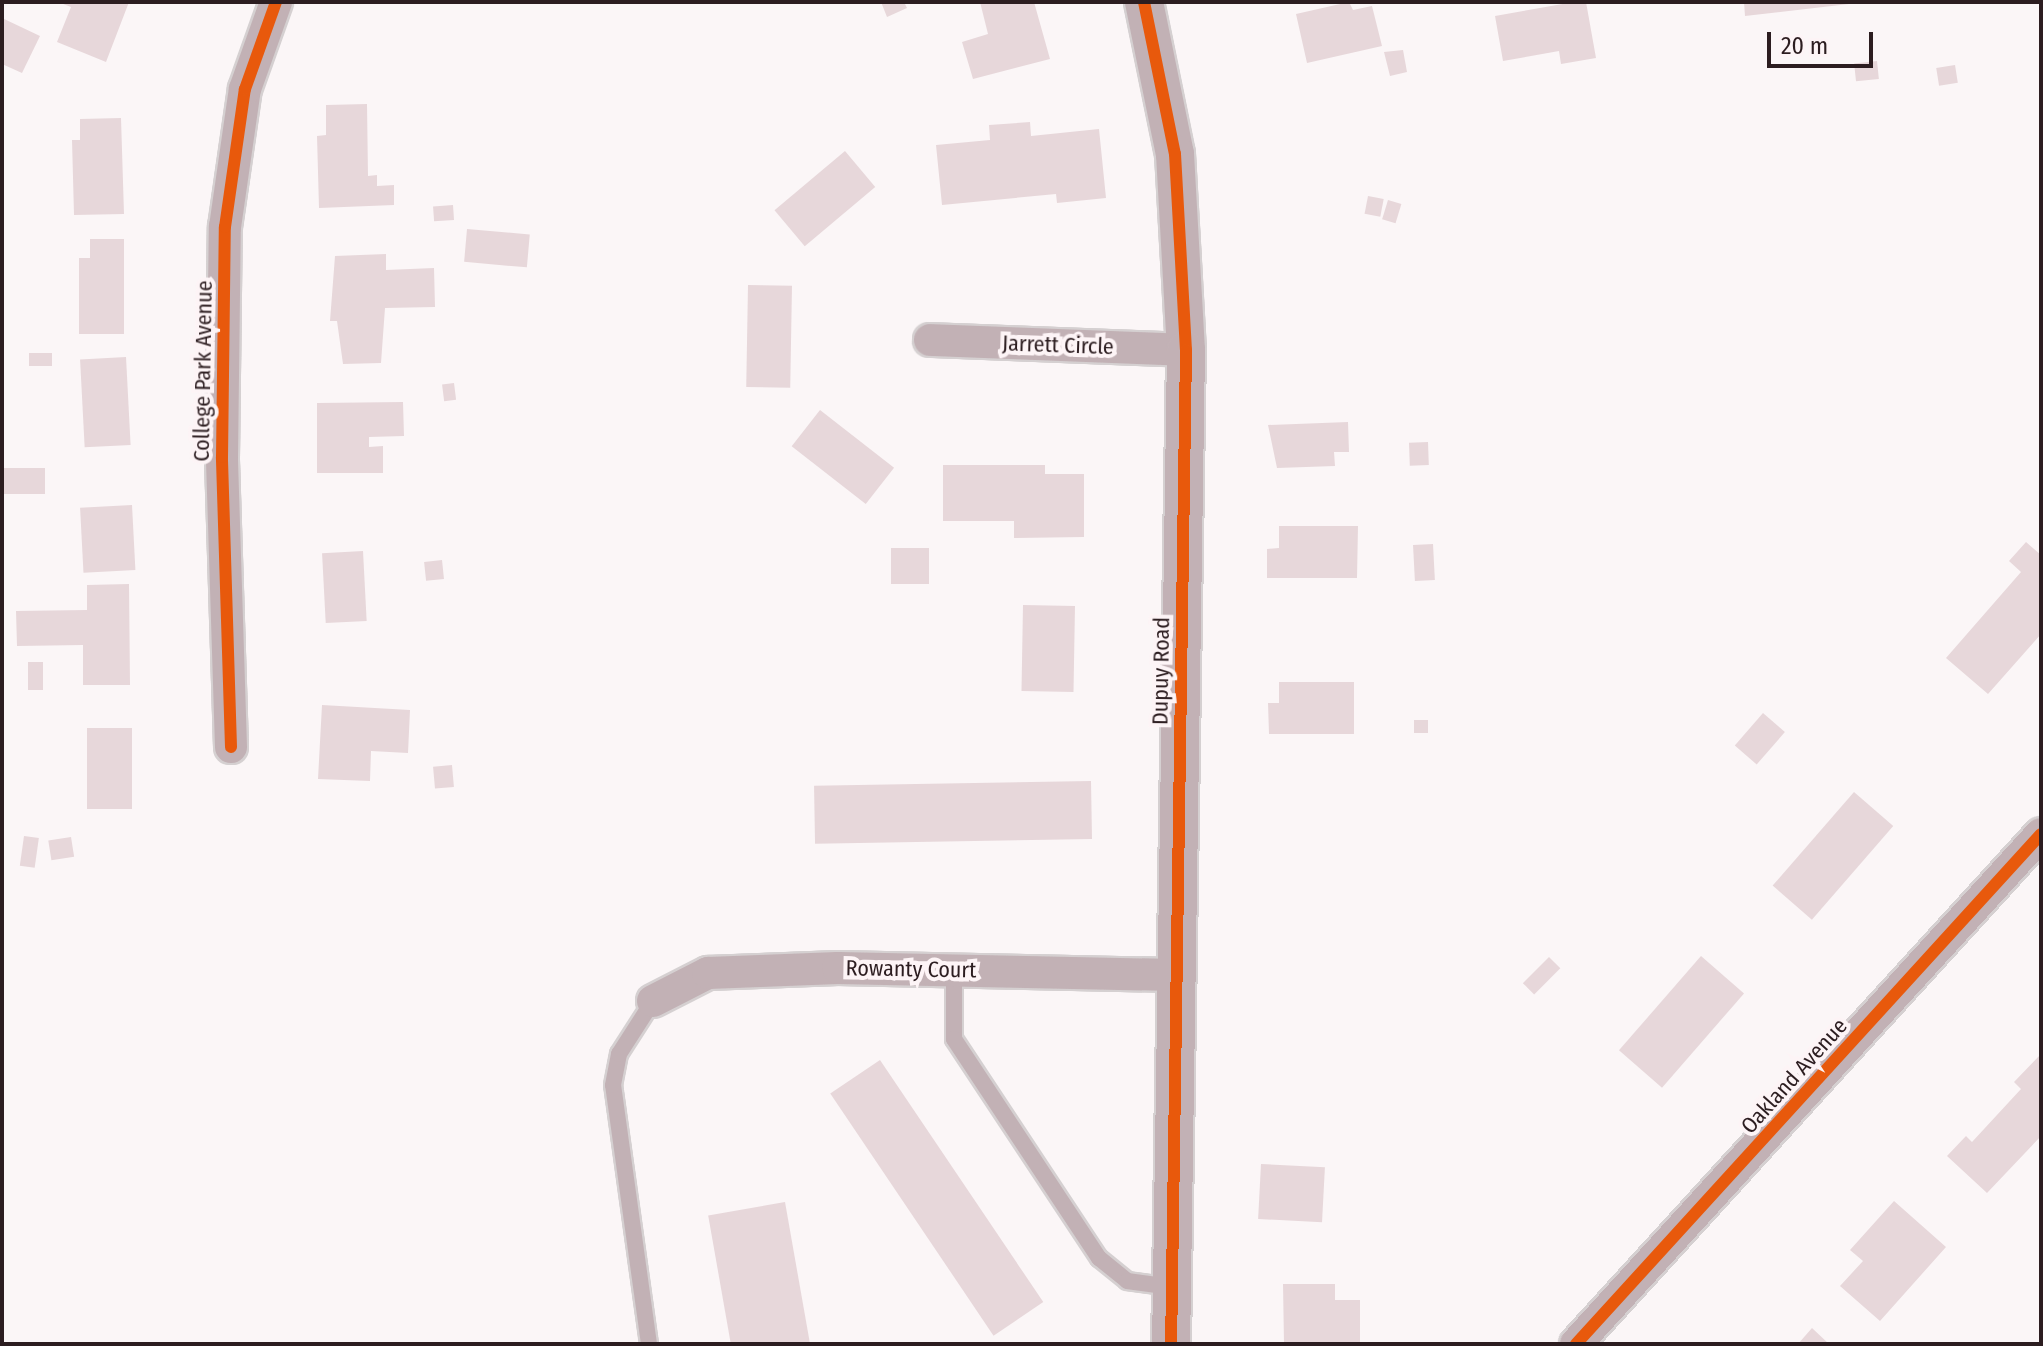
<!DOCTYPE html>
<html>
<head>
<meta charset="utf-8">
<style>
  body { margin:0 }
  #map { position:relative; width:2043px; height:1346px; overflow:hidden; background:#fbf6f7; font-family:"Fira Sans Condensed",sans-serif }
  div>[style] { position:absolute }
  .building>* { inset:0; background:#e7d7da; transform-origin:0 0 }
  .roads { filter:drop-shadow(2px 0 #d5d0d1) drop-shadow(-2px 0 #d5d0d1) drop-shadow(0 2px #d5d0d1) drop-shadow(0 -2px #d5d0d1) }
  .service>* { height:16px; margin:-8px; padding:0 8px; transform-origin:8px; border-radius:8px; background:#c2b1b5 }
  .minor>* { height:32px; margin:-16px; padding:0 16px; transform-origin:16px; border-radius:16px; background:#c2b1b5 }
  .tertiary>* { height:38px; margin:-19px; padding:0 19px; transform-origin:19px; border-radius:19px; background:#c2b1b5 }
  .cycleway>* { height:12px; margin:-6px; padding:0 6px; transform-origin:6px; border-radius:6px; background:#e8590c }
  span { translate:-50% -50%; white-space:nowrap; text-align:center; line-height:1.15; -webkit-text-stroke:8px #fdf4f6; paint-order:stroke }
  .street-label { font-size:22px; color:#2c1d20 }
  .frame { position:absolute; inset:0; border:4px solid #2c1d20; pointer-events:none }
  .scale { position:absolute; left:1767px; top:32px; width:106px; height:36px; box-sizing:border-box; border:4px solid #2c1d20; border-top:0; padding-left:10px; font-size:24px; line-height:28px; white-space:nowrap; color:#2c1d20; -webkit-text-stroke:6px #fdf4f6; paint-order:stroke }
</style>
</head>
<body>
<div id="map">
  <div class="building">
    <div style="clip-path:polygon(58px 2px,129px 2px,106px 62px,57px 42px,71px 7px)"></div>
    <div style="clip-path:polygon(881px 2px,904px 2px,907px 8px,887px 17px)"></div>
    <div style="clip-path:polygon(980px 2px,1034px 2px,1050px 59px,973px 79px,962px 42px,988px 34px)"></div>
    <div style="clip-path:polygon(1349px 2px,1353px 10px,1372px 6px,1382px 46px,1307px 63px,1296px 14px)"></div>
    <div style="clip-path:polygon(1574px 2px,1586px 2px,1596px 58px,1561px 64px,1559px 51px,1503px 61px,1495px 16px)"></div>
    <div style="clip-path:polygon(1744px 2px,1849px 2px,1849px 4px,1745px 16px)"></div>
    <div style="clip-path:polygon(2px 18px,40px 36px,22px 73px,2px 64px)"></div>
    <div style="clip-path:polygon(1403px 50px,1407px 72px,1390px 76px,1384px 52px)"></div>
    <div style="left:1877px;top:61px;width:18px;height:23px;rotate:84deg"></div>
    <div style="left:1955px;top:65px;width:18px;height:19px;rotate:81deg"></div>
    <div style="clip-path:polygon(367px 104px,368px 176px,377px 175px,377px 186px,394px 185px,394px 205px,319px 208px,317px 136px,326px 135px,326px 105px)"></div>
    <div style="clip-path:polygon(121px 118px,124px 214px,74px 215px,72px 140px,80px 140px,80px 119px)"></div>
    <div style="clip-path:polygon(1030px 122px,1031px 136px,1099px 129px,1106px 198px,1057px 203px,1056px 194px,942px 205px,936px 145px,990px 140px,989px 125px)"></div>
    <div style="left:845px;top:151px;width:47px;height:92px;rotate:50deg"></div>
    <div style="left:1368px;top:196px;width:16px;height:18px;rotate:11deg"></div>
    <div style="left:1388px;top:200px;width:14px;height:20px;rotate:17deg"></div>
    <div style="left:453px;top:205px;width:15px;height:20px;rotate:86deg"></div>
    <div style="left:467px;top:229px;width:63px;height:33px;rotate:5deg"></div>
    <div style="clip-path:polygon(90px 239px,124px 239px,124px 334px,79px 334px,79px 258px,90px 258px)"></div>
    <div style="clip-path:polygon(386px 254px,386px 270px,434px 268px,435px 307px,385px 308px,381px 363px,343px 364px,337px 321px,330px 321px,335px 256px)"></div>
    <div style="left:748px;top:285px;width:44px;height:102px;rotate:1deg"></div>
    <div style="left:29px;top:353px;width:23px;height:13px"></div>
    <div style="left:126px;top:357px;width:88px;height:46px;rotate:87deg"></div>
    <div style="left:454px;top:383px;width:17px;height:12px;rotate:83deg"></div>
    <div style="clip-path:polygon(403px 402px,404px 436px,369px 437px,369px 447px,383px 446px,383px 473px,317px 473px,317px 403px)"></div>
    <div style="left:820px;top:410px;width:94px;height:46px;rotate:38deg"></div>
    <div style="clip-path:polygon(1348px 422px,1349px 452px,1334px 452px,1335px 466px,1277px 468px,1268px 425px)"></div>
    <div style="left:1428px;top:442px;width:23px;height:19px;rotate:88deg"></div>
    <div style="clip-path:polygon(943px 465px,1045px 465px,1045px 474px,1084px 474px,1084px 537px,1014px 538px,1014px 521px,943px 521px)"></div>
    <div style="left:2px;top:468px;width:43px;height:26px"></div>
    <div style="left:132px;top:505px;width:65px;height:52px;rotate:87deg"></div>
    <div style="clip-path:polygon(1279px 526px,1358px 526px,1357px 578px,1267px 578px,1267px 549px,1279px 548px)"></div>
    <div style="clip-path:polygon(2026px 542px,2041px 555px,2041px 634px,1988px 694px,1946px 658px,2021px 572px,2009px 561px)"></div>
    <div style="left:1433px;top:544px;width:36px;height:20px;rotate:87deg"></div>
    <div style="left:929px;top:548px;width:36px;height:38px;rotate:90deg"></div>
    <div style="left:363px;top:551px;width:70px;height:41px;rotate:87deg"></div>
    <div style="left:442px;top:560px;width:19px;height:18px;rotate:84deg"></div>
    <div style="clip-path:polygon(129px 584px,130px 685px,83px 685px,83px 645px,17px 646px,16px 611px,87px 610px,87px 585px)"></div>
    <div style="left:1023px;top:605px;width:52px;height:86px;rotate:1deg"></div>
    <div style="left:28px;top:662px;width:15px;height:28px"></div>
    <div style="clip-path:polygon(1279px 682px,1354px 682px,1354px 734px,1269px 734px,1268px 703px,1279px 703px)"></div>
    <div style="clip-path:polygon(322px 705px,410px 710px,408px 753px,371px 751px,370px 781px,318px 779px)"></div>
    <div style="left:1763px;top:713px;width:29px;height:43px;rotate:41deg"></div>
    <div style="left:1414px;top:720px;width:14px;height:13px"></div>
    <div style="left:87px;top:728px;width:45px;height:81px"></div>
    <div style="left:452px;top:765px;width:22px;height:19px;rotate:85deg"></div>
    <div style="left:1091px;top:781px;width:58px;height:277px;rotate:89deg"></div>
    <div style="left:1854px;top:792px;width:52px;height:124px;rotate:41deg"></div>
    <div style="left:24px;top:836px;width:15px;height:30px;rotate:8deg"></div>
    <div style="left:71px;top:837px;width:20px;height:23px;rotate:81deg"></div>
    <div style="left:1701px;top:956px;width:57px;height:125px;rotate:41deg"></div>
    <div style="left:1549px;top:957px;width:16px;height:37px;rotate:45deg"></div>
    <div style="clip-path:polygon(2041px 1054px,2041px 1136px,1987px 1193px,1947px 1156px,1966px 1136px,1972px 1142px,2021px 1089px,2014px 1082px)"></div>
    <div style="left:880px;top:1060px;width:292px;height:60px;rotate:56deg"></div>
    <div style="left:1261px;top:1164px;width:64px;height:55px;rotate:3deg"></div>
    <div style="clip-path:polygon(1894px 1201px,1946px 1247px,1880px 1321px,1840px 1286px,1863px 1261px,1850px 1250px)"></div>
    <div style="left:785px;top:1202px;width:144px;height:78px;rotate:80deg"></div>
    <div style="clip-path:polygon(1283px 1284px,1335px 1284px,1335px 1300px,1360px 1300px,1360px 1344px,1284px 1344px)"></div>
    <div style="clip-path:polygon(1812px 1328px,1829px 1344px,1798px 1344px)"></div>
  </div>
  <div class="roads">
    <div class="service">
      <div style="left:954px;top:970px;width:69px;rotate:90deg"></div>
      <div style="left:954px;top:1039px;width:263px;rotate:56.5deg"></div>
      <div style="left:1099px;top:1258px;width:36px;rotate:39deg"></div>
      <div style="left:1127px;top:1281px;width:45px;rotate:7.6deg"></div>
      <div style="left:649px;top:1344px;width:261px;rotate:-97.9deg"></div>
      <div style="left:613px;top:1085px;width:32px;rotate:-79deg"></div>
      <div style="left:619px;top:1054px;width:63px;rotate:-57.3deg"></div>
    </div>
    <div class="minor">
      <div style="left:930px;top:340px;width:256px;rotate:2.2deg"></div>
      <div style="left:231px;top:747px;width:290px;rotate:-91.8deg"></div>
      <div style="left:222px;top:457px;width:230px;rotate:-89.3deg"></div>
      <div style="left:225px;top:227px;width:139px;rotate:-81.8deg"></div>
      <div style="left:245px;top:89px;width:92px;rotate:-70.4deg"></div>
      <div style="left:653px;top:1001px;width:62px;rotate:-27deg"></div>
      <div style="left:708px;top:973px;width:130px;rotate:-2.2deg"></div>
      <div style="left:838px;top:968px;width:339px;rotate:1.2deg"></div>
      <div style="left:1576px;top:1344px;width:690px;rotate:-47.64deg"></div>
    </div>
    <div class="tertiary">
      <div style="left:1144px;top:2px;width:155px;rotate:78.5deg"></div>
      <div style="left:1175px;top:154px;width:196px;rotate:86.8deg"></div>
      <div style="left:1186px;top:350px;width:994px;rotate:90.86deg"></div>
    </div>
  </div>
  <div class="cycleway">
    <div style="left:1144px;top:2px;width:155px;rotate:78.5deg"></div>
    <div style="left:1175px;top:154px;width:196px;rotate:86.8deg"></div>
    <div style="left:1186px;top:350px;width:994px;rotate:90.86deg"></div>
    <div style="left:231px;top:747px;width:290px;rotate:-91.8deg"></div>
    <div style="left:222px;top:457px;width:230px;rotate:-89.3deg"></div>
    <div style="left:225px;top:227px;width:139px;rotate:-81.8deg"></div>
    <div style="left:245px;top:89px;width:92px;rotate:-70.4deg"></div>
    <div style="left:1576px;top:1344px;width:690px;rotate:-47.64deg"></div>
  </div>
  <div class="street-label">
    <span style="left:1058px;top:345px;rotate:2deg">Jarrett Circle</span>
    <span style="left:203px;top:371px;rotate:-89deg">College Park Avenue</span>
    <span style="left:1161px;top:671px;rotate:-89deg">Dupuy Road</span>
    <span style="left:911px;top:969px;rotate:1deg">Rowanty Court</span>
    <span style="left:1794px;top:1076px;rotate:-48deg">Oakland Avenue</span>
  </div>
  <div class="frame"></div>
  <div class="scale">20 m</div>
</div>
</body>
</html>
